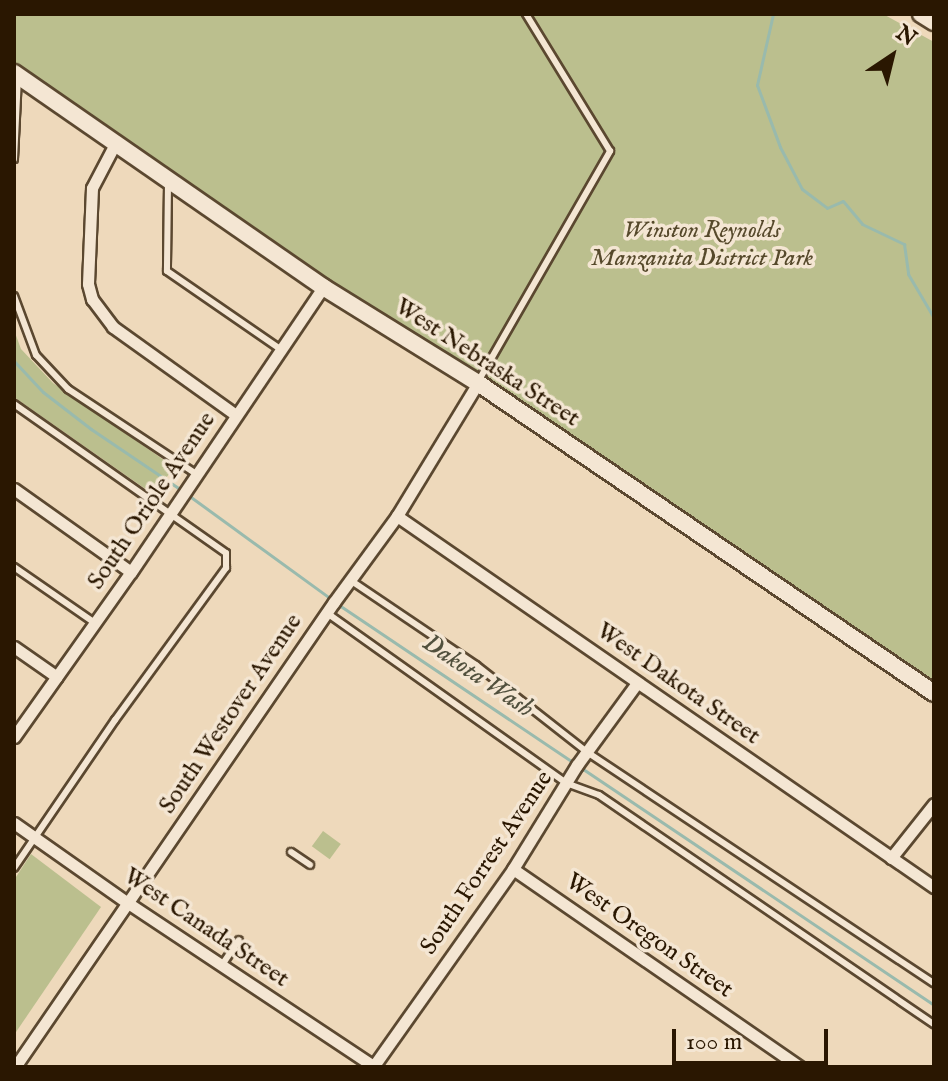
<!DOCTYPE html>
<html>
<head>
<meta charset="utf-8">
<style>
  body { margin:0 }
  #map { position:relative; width:948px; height:1081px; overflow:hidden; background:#eed9bb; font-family:"IM FELL English",serif }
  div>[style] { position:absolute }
  .green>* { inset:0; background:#bbbf8e; transform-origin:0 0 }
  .stream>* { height:3px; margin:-1.5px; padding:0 1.5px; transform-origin:1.5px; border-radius:1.5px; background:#99baad }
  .roads { filter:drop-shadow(2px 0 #5b4830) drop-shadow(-2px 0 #5b4830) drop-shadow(0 2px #5b4830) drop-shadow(0 -2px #5b4830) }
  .lane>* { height:6px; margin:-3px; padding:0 3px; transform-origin:3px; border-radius:3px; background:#f4e6d3 }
  .street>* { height:11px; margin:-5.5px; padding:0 5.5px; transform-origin:5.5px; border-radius:5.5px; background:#f4e6d3 }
  .secondary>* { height:16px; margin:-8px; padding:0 8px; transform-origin:8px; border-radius:8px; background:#f4e6d3 }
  span { translate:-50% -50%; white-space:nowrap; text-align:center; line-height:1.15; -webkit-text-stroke:7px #f4e6d3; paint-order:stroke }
  .park-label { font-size:24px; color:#56492b; font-style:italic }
  .street-label { font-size:24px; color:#2a1701 }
  .water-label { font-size:26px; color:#51503d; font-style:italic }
  .frame { position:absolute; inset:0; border:16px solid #2a1701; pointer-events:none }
  .north { position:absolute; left:852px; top:16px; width:80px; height:80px; -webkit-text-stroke:6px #f4e6d3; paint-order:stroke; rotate:35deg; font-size:22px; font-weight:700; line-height:32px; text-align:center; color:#2a1701 }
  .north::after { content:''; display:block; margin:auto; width:28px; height:36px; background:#2a1701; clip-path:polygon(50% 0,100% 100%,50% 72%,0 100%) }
  .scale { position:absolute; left:672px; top:1029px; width:156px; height:36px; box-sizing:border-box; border:4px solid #2a1701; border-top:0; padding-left:10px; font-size:24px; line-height:28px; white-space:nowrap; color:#2a1701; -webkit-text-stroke:6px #f4e6d3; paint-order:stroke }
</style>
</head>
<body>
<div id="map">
  <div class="green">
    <div style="clip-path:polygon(14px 14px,883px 14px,934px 42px,934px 681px,506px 393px,327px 283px,14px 65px)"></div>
    <div style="clip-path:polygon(14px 330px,21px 349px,53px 383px,174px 467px,154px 495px,14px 397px)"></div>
    <div style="left:323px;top:831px;width:22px;height:19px;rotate:36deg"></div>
    <div style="clip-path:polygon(31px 854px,101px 907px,14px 1035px,14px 880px)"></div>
  </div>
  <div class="stream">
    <div style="left:773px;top:14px;width:73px;rotate:102.7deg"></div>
    <div style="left:757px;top:85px;width:66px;rotate:69.6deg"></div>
    <div style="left:780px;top:147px;width:47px;rotate:62.4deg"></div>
    <div style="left:802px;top:189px;width:31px;rotate:37deg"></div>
    <div style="left:827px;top:208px;width:17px;rotate:-24deg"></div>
    <div style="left:843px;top:201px;width:30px;rotate:50deg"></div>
    <div style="left:862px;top:224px;width:47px;rotate:25.5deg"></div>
    <div style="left:904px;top:244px;width:30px;rotate:82deg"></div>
    <div style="left:908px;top:274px;width:51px;rotate:59.4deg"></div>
    <div style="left:14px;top:361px;width:42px;rotate:46.9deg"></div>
    <div style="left:43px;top:392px;width:61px;rotate:37.6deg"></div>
    <div style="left:91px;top:429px;width:109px;rotate:34.1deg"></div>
    <div style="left:188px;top:495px;width:175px;rotate:36deg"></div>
    <div style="left:336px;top:603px;width:721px;rotate:33.91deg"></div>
  </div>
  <div class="roads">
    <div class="lane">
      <div style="left:14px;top:159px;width:81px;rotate:-87.2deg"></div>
      <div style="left:168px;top:184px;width:87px;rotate:90.7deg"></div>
      <div style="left:167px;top:271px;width:137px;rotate:34.6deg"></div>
      <div style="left:14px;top:296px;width:63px;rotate:69.6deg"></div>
      <div style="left:36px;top:355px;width:47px;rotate:46.7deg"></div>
      <div style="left:68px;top:389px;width:152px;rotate:33.5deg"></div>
      <div style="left:479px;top:380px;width:264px;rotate:-60.2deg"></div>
      <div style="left:610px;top:151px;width:161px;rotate:-121.5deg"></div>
      <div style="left:14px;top:404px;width:259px;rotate:35.1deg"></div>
      <div style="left:226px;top:553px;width:15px;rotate:90deg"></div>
      <div style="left:226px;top:568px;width:188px;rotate:126.1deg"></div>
      <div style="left:115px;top:720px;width:179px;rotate:124.3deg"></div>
      <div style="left:14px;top:567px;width:98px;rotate:34.7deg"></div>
      <div style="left:350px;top:580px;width:152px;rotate:34deg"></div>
      <div style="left:476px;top:665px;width:141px;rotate:38.1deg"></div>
      <div style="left:587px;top:752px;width:417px;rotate:33.7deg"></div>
      <div style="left:327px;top:613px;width:293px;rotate:35.4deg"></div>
      <div style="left:566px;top:783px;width:35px;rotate:20deg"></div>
      <div style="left:599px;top:795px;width:406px;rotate:34.4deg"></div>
      <div style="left:291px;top:852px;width:23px;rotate:34deg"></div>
      <div style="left:222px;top:965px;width:30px;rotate:-56deg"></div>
    </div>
    <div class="street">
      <div style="left:115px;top:144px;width:50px;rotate:117.6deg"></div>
      <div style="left:92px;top:188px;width:96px;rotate:92.4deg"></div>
      <div style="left:88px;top:284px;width:16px;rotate:75deg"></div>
      <div style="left:92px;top:299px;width:35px;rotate:53deg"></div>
      <div style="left:113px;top:327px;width:151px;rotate:35.6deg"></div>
      <div style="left:14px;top:489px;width:143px;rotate:35.4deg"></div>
      <div style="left:397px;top:516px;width:653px;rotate:34.64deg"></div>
      <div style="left:14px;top:647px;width:52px;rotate:34.9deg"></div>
      <div style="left:14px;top:737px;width:202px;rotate:-54.7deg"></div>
      <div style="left:131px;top:572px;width:344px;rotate:-56deg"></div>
      <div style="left:14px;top:823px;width:139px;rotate:35.1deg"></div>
      <div style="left:128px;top:903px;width:296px;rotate:33.6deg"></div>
      <div style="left:891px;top:858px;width:69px;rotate:-51.5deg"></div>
      <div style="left:513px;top:869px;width:349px;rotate:34.6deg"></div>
      <div style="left:15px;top:1067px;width:564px;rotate:-55.55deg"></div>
      <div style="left:334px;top:602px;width:107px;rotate:-53.8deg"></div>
      <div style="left:397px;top:516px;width:156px;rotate:-58.7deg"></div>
      <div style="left:373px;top:1067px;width:242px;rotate:-54.7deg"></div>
      <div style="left:513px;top:869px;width:122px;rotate:-58.4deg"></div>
      <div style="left:577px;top:765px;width:102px;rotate:-53.8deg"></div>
    </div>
    <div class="secondary">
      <div style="left:921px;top:14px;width:15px;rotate:32deg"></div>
      <div style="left:14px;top:73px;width:376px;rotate:34.7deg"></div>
      <div style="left:323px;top:287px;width:182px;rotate:31.8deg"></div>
      <div style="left:478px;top:383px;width:551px;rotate:34.21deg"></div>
    </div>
  </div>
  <div class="park-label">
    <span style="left:702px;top:245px">Winston Reynolds<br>Manzanita District Park</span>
  </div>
  <div class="street-label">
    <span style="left:487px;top:363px;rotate:33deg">West Nebraska Street</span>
    <span style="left:152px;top:501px;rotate:-56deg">South Oriole Avenue</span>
    <span style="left:678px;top:684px;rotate:35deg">West Dakota Street</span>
    <span style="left:231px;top:714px;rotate:-56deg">South Westover Avenue</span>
    <span style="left:487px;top:863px;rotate:-56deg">South Forrest Avenue</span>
    <span style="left:206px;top:928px;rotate:34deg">West Canada Street</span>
    <span style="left:649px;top:936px;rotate:35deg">West Oregon Street</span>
  </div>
  <div class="water-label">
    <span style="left:478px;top:676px;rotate:34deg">Dakota Wash</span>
  </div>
  <div class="frame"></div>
  <div class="north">N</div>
  <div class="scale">100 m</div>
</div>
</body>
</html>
